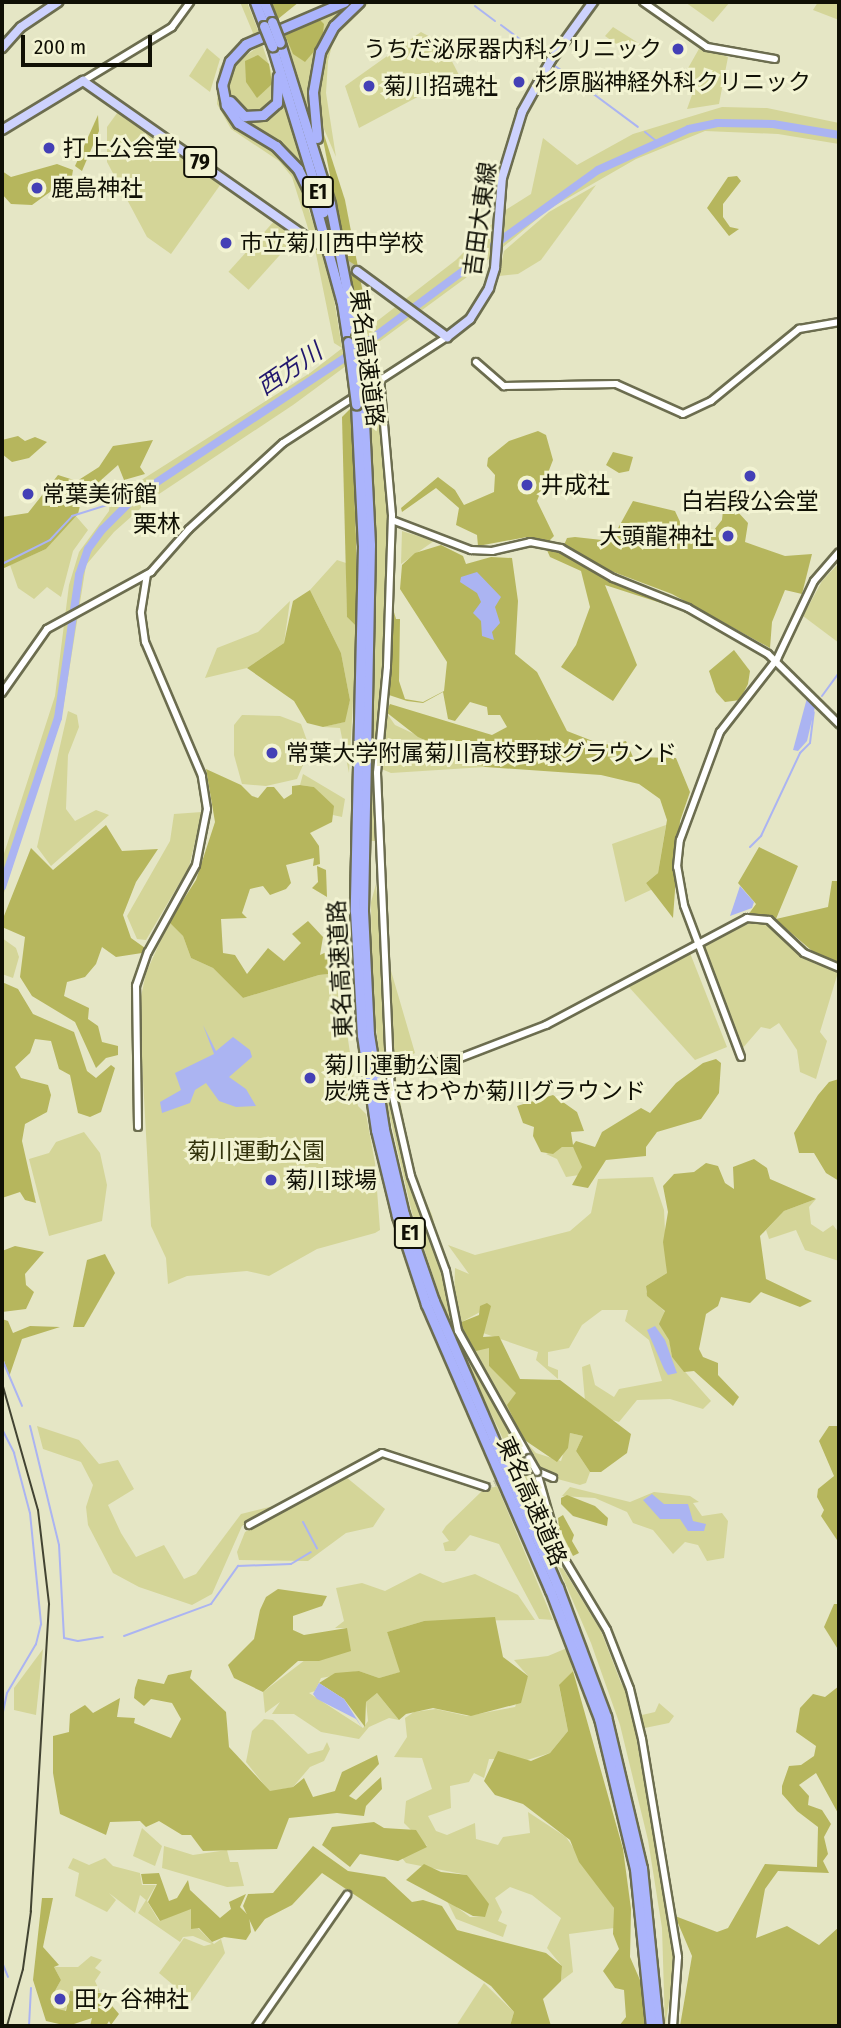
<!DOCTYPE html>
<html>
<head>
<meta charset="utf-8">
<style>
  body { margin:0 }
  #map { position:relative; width:841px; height:2028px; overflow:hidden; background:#e5e6c5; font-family:"Fira Sans Condensed","Noto Sans JP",sans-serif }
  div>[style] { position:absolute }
  .green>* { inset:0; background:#d4d598; transform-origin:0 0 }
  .forest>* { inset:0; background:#b6b65d }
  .water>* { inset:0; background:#abb4f2 }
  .stream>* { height:2px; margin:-1px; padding:0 1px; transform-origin:1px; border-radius:1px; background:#abb4f2 }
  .river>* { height:8px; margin:-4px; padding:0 4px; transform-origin:4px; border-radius:4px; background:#abb4f2 }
  .minor-tunnel>* { height:6px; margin-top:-3px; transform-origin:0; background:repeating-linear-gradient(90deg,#c5c6a8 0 6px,transparent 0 9px) }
  .major-tunnel>* { height:8px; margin-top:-4px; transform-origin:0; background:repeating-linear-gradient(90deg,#c5c6a8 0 8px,transparent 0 12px) }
  .roads { filter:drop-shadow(2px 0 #6c6d4f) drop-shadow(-2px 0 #6c6d4f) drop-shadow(0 2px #6c6d4f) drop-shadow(0 -2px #6c6d4f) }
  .minor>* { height:6px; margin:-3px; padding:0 3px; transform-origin:3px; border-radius:3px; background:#fff }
  .major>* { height:8px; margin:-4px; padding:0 4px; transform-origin:4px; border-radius:4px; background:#cdd2fd }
  .highway>* { height:9px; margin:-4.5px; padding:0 4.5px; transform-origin:4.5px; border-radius:4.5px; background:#abb4fc }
  .rail>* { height:2px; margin:-1px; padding:0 1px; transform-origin:1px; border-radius:1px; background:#424332 }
  .bridges { filter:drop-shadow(2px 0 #6c6d4f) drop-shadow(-2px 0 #6c6d4f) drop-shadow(0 2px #6c6d4f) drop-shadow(0 -2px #6c6d4f) }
  .minor-bridge>* { height:6px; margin:-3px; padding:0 3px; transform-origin:3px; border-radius:3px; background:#fff }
  .highway-bridge>* { height:9px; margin:-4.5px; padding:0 4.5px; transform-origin:4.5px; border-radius:4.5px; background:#abb4fc }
  .dots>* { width:19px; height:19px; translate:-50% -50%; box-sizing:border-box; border:4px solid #f2f3d2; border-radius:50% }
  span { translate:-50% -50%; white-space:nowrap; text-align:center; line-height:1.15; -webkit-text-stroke:6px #f2f3d2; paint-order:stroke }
  .shield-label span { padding:2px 5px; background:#f2f3d2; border:2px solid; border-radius:5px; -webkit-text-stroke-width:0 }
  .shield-label { font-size:21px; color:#101005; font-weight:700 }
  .poi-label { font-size:23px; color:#101005 }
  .right { translate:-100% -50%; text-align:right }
  .left { translate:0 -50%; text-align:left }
  .street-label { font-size:23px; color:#101005 }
  .park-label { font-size:23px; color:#32320b }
  .water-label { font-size:24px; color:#21166e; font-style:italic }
  .neighbourhood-label { font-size:24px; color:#101005 }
  .frame { position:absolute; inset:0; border:4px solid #101005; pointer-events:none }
  .scale { position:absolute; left:21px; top:35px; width:131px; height:32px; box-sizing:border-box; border:4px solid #101005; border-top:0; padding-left:9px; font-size:21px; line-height:24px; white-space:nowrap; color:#101005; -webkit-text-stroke:5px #f2f3d2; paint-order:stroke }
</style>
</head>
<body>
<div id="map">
  <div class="green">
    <div style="clip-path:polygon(240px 2px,247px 2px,259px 33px,230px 55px,222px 70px,219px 91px,225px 112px,239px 130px,284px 158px,296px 173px,329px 268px,342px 348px,334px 343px,316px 254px,292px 177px,279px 161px,231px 129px,217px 104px,219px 69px,228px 54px,253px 33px)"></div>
    <div style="clip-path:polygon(363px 2px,370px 2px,334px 38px,328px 61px,326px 93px,336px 157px,318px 115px,315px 83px,320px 60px,340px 23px)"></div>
    <div style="clip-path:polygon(685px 2px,730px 2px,713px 22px)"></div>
    <div style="clip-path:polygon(818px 2px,839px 2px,839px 20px,813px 10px)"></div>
    <div style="clip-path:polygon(348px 8px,315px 61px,312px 130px,281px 35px)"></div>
    <div style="clip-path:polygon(613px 27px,640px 44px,632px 55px,605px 36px)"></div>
    <div style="clip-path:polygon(421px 32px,443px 44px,459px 75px,359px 128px,345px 86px)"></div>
    <div style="clip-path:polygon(262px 44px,277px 89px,267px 111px,249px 114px,231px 99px,229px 84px,237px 62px)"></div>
    <div style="clip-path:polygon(700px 47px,728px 57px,719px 104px,687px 109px,697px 81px,687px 70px)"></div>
    <div style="clip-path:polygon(207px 48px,220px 59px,210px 92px,189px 76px)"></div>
    <div style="clip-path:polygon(283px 90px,318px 205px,289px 153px,244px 125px,230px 107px,246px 120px,270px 116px)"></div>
    <div style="clip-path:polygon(722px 107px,767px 108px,839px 123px,839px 144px,778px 134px,705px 131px,636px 159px,549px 209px,467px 277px,293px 405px,150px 500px,114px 532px,86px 565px,63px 709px,2px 899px,2px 860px,55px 696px,69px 585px,79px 552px,109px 511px,110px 500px,310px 373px,456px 260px,507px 209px,531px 194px,543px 138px,577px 165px,633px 134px)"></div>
    <div style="clip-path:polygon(120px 109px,223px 181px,171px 254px,147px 237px,107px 162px,107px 127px)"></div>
    <div style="clip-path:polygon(596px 185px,541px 260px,518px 274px,499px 276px,504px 251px,549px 212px)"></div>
    <div style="left:276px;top:219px;width:27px;height:71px;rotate:42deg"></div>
    <div style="clip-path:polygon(376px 384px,386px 474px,389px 561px,380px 759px,386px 712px,395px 725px,485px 767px,391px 773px,379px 768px,378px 841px,370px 841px,375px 518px,370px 388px)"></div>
    <div style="clip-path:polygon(75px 515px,88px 530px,73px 551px,61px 597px,47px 587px,34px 599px,18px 588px,10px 565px,46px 549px)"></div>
    <div style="clip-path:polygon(402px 531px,434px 541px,401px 564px)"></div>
    <div style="clip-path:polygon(337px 560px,346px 563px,347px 617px,357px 627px,349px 773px,340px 728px,323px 727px,344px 722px,350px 700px,341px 653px,310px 590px)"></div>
    <div style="clip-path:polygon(839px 563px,839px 643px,803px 616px,822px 581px)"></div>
    <div style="clip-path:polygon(290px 601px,284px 643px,247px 668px,205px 678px,217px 648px,258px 632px)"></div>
    <div style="clip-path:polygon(68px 711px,77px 715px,79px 727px,68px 755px,66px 809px,75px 821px,96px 810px,109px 815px,51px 866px,37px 847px)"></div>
    <div style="clip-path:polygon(242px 715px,280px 716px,301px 724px,310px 749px,297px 779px,266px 786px,242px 784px,234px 755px,234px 725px)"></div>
    <div style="clip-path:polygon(303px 774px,345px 799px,342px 817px,333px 815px,333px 807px,314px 787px,300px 785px)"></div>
    <div style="clip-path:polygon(202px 812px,189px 867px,146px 940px,137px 939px,127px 916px,170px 841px,174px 814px)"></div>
    <div style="clip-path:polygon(666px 825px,658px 873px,646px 883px,653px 889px,625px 902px,612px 844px)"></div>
    <div style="clip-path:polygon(376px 884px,380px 933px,415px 1053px,400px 1062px,396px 1078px,413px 1171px,432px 1215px,454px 1301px,455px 1268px,469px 1274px,448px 1245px,475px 1255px,570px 1231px,591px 1213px,598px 1179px,653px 1177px,664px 1210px,667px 1273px,646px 1286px,646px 1292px,665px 1312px,672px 1357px,711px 1401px,703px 1409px,670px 1399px,637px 1400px,619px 1422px,586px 1412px,582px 1367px,590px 1364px,595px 1385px,614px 1397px,619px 1389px,662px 1381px,649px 1340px,625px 1321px,628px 1310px,602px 1310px,582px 1325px,569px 1348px,548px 1352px,548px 1366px,558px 1370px,558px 1379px,536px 1360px,538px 1352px,483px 1333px,481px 1306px,480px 1312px,458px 1324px,463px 1340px,473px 1351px,489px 1347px,493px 1356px,489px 1366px,517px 1392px,523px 1439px,536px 1453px,561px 1461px,570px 1433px,583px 1436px,576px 1451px,590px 1472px,586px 1483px,580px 1485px,531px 1472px,545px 1522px,559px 1562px,601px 1631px,621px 1683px,642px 1715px,655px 1712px,659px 1703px,674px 1716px,669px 1723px,635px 1730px,676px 1961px,665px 2026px,662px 1928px,648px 1840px,620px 1725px,591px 1643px,499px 1430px,455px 1341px,412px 1213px,383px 1087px,372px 993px,371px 902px)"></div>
    <div style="clip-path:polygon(757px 920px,770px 923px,815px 964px,839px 969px,820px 1032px,827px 1041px,816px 1079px,800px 1072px,797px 1050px,779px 1023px,770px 1029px,761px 1027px,741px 1050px,700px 946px)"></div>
    <div style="clip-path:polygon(169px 922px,183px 936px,191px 958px,213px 968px,243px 998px,319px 975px,338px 973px,358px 1106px,366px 1114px,375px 1163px,380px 1230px,375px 1233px,317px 1249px,269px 1276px,247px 1271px,187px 1276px,168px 1284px,166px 1258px,151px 1226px,139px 1006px,146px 973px)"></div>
    <div style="clip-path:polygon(2px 938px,16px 948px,19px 957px,13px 978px,2px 974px)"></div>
    <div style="clip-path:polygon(690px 953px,727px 1047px,695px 1060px,628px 986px)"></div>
    <div style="clip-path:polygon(84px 1132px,100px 1153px,107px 1185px,102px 1221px,49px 1236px,29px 1159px,49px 1153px,56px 1142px)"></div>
    <div style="clip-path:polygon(562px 1147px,573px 1147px,584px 1166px,579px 1175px,566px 1177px,557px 1159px,546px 1154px)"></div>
    <div style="clip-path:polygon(816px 1199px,809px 1207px,811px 1224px,823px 1232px,833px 1225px,839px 1233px,839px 1261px,805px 1250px,796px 1230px,769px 1239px,766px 1230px,784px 1211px)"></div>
    <div style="clip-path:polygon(37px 1426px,79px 1440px,99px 1464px,118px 1460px,134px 1489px,108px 1505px,121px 1533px,136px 1557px,164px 1545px,184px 1579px,196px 1574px,241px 1514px,282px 1504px,242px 1526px,212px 1594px,192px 1605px,139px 1587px,113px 1573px,88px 1525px,86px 1507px,93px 1485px,81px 1462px,43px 1449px)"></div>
    <div style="clip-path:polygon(346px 1477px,385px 1509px,373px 1527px,346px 1533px,308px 1561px,239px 1560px,237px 1552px,245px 1532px)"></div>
    <div style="clip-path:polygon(497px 1486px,553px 1620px,539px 1619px,499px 1544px,470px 1535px,455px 1551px,445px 1551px,443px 1543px,449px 1541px,442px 1532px,446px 1526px,482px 1491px)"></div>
    <div style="clip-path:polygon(570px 1487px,630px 1502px,654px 1492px,690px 1496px,699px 1502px,693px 1503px,702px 1516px,722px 1513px,728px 1521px,724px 1558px,707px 1561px,698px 1545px,685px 1542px,673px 1554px,653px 1530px,633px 1523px,627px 1512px,595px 1498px,562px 1496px)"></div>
    <div style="clip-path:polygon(420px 1573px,443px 1583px,475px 1574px,518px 1595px,535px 1620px,424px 1621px,387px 1632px,401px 1672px,379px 1678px,359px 1671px,321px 1678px,315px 1691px,309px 1693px,363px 1728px,368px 1721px,366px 1702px,377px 1693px,399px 1720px,389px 1718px,369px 1727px,359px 1739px,321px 1732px,294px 1714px,272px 1714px,280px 1702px,265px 1713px,263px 1692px,347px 1628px,335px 1628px,344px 1621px,336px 1588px,362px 1583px,385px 1591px)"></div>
    <div style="clip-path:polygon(567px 1648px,573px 1671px,559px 1686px,568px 1731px,550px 1753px,527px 1760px,489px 1759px,484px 1778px,474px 1773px,469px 1782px,450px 1786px,451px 1808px,428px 1816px,436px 1831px,447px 1835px,475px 1823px,476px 1839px,498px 1845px,503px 1837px,530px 1833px,528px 1812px,566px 1837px,614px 1908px,614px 1928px,569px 1934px,573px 1972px,561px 1981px,562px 1966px,547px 1948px,561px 1918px,532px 1895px,510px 1887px,495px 1898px,502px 1912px,498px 1921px,507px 1925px,503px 1937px,456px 1919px,446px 1899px,470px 1917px,485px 1917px,467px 1875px,406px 1863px,402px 1858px,427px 1846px,404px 1823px,406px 1801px,432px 1789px,422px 1758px,394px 1757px,407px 1737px,405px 1718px,414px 1712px,436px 1709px,467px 1716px,515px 1707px,528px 1676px,514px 1660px,548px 1656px)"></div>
    <div style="clip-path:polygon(43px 1649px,36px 1715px,14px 1710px,14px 1688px)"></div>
    <div style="clip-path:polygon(264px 1719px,273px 1720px,308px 1754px,323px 1750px,327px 1742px,330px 1749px,324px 1761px,310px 1767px,293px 1787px,270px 1792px,246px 1762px,252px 1731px)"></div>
    <div style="clip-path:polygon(142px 1828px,162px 1846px,155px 1866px,133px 1856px)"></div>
    <div style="clip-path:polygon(164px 1846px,193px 1855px,227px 1850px,230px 1862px,238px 1862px,244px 1886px,227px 1887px,162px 1868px)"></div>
    <div style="clip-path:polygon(73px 1858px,89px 1865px,105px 1858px,113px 1866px,140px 1873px,142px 1885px,156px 1885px,147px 1901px,159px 1921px,191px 1908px,198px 1928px,214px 1944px,221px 1939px,225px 1953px,192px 2001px,159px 1973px,184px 1938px,204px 1946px,212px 1944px,193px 1936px,183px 1937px,180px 1942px,138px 1913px,146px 1900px,140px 1895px,135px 1913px,109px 1893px,116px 1900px,107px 1912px,75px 1896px,79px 1873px,68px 1868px)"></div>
    <div style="clip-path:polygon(91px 1956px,102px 1960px,95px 1968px,101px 1972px,95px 1981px,100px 1992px,70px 1991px,65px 2012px,53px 2008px,51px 1998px,61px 1980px,54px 1967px,78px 1967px)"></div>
    <div style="clip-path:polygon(484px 1983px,514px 2012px,510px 2026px,456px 2026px)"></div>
  </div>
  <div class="forest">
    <div style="clip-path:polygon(271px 2px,299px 2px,278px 19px)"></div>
    <div style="clip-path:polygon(320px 20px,324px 24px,322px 42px,305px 62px,293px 54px,285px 35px)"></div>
    <div style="clip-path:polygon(258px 55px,269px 64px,272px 84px,257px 98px,246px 82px,245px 61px)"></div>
    <div style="clip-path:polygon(98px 115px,99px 131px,82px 171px,75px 166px)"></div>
    <div style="clip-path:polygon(319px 119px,345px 200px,368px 319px,361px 334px)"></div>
    <div style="clip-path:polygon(57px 164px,73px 170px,72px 176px,32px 205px,11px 204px,2px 194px,2px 171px,11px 177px)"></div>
    <div style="clip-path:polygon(737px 176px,741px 181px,723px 204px,723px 217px,730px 227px,739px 229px,729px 236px,707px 208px,728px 177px)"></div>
    <div style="clip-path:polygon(351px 408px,356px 538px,357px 627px,347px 617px,342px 417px)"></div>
    <div style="clip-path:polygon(538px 431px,546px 435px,553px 460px,537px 501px,554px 536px,549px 541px,527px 537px,478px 546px,477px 535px,456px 525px,459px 508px,436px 488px,402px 512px,401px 508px,438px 477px,455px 490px,464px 505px,494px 492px,495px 475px,487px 466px,488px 458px,509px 441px)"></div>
    <div style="clip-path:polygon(18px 436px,25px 441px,35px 437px,47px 442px,29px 458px,12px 462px,2px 454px,2px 440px)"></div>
    <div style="clip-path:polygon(153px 440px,140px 467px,145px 474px,124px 480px,118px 465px,82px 497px,78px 514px,46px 549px,2px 569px,2px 517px,28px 513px,58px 475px,77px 481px,99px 467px,113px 446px)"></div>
    <div style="clip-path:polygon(613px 452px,633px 457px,629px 471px,619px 473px,606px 465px)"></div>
    <div style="clip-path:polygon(733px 497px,737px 511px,748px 523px,745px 542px,785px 556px,812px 554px,802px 594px,785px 590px,772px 622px,770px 648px,672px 594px,595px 565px,564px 545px,567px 538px,575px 537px,611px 541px,633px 501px,675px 511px,682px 526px,706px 540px,722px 520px,724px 501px)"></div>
    <div style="clip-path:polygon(441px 545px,463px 556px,466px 564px,491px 557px,512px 558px,518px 601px,515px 654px,537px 672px,567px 731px,603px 745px,626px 741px,633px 757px,676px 758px,690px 792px,680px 821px,673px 918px,646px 883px,658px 873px,667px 820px,660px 799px,639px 784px,601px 775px,485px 767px,418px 737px,386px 712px,390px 704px,492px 735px,507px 727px,500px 715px,488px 715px,487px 707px,470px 702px,455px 721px,448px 719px,443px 692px,423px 703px,407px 701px,389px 695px,389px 595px,396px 619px,400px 619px,399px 681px,405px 699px,423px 702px,444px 691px,447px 662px,400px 589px,402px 565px,415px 553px)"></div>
    <div style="clip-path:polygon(550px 547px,667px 605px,605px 585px,637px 665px,613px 701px,561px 667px,576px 645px,590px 607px,581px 571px,550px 557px,546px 548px)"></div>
    <div style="clip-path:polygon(310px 590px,341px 653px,350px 700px,345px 722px,323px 727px,307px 723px,294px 701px,247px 668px,284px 643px,293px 601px)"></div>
    <div style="clip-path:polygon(734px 650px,750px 671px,748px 684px,740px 700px,725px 702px,716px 692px,709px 671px)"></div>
    <div style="clip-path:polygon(206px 769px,241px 785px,252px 796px,258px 798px,267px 787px,274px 787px,284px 799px,292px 794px,292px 786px,300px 785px,314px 787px,334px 806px,332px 822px,310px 833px,319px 846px,320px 864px,313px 866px,314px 858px,286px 865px,291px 883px,286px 889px,270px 895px,263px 886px,250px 889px,242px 913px,247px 918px,221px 919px,223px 953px,235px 955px,247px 974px,268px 948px,284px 961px,301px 943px,292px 934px,308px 921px,323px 937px,320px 955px,339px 946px,338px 973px,319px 975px,243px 998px,213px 968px,191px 958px,183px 936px,169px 922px,196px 880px,215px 822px)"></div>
    <div style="clip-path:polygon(106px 825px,122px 851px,158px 849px,136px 882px,123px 915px,131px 938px,145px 948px,142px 953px,116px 957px,102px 947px,96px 964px,85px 977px,67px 982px,64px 996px,89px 1008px,88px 1019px,98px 1026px,102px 1042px,118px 1046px,118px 1055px,106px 1058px,96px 1068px,75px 1022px,32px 996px,20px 977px,25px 937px,2px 927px,2px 921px,31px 848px,53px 870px)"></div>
    <div style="clip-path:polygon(759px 847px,798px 866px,776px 919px,828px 907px,832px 881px,839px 881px,839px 963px,818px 956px,775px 919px,748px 915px,756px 904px,738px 883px)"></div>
    <div style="clip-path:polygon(317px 866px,326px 870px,327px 897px,312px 888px,318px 882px)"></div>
    <div style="clip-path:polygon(2px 982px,18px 989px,33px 1014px,74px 1032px,87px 1071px,96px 1078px,111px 1065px,115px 1068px,101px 1112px,90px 1117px,78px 1113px,70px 1075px,59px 1069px,51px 1041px,35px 1039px,30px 1053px,15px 1067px,21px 1078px,48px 1085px,51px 1095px,47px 1112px,25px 1124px,22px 1141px,36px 1203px,25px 1200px,20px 1192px,2px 1198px)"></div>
    <div style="clip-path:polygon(716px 1059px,721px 1063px,719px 1093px,701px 1119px,657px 1132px,646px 1147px,646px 1156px,606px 1160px,588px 1188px,572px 1185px,582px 1167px,573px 1147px,562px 1147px,553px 1154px,541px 1152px,533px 1136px,534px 1127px,523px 1123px,517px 1106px,553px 1095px,577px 1112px,584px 1131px,571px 1132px,573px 1145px,576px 1141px,595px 1147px,602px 1132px,641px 1108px,650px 1113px,676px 1083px,703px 1063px)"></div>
    <div style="clip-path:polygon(839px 1079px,839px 1181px,826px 1173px,814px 1153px,799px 1153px,794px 1133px,818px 1095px,829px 1082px)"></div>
    <div style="clip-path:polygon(754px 1159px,767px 1168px,770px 1179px,816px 1199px,784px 1211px,760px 1236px,766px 1279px,812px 1301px,800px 1307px,761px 1292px,750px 1303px,721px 1297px,718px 1306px,706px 1314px,699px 1349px,703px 1357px,718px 1363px,718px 1375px,739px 1397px,733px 1406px,694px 1371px,684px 1372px,672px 1357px,669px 1340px,659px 1324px,665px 1311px,647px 1296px,646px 1286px,667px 1273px,663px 1242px,668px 1212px,663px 1186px,674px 1174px,694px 1172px,706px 1163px,718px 1166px,725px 1183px,734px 1189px,733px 1167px)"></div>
    <div style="clip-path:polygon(15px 1246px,44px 1252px,25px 1274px,26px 1285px,34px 1292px,26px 1309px,2px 1312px,2px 1251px)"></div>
    <div style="clip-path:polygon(105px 1254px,115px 1273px,84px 1327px,73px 1327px,87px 1260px)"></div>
    <div style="clip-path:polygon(487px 1303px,491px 1306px,483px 1337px,499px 1336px,520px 1379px,560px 1380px,631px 1434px,627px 1453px,601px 1472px,590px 1472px,576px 1451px,583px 1436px,570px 1433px,568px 1448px,557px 1462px,523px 1439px,507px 1405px,516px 1393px,489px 1366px,489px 1348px,476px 1351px,470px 1347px,459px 1323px,479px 1315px,480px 1306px)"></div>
    <div style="clip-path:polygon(2px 1319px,8px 1321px,13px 1333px,30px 1326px,60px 1327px,22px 1339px,9px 1377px,2px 1354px)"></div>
    <div style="clip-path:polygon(829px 1426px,839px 1426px,839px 1543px,821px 1516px,824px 1510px,817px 1497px,818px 1489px,834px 1476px,819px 1441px)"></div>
    <div style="clip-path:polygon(567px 1495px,595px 1506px,608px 1518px,607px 1526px,573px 1516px,561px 1504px,561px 1498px)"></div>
    <div style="clip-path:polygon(563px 1515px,574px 1535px,572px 1541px,579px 1553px,573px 1556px,559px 1528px,558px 1518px)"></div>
    <div style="clip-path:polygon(278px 1589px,327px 1596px,322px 1606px,293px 1616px,293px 1630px,304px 1635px,347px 1628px,351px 1651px,319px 1661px,298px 1661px,263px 1692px,234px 1678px,228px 1665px,254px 1639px,260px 1610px,266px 1597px)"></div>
    <div style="clip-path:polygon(834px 1604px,839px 1604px,839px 1651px,824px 1627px)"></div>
    <div style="clip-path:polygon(495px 1617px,503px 1657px,528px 1676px,521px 1703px,471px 1716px,433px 1708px,406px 1714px,399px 1720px,377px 1693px,366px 1702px,365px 1727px,344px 1699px,319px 1683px,335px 1673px,359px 1671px,379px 1678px,400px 1672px,387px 1632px,424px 1621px)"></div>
    <div style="clip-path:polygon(192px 1670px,190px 1678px,226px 1712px,229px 1747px,270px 1791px,293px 1787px,304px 1778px,313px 1797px,335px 1791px,342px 1772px,377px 1755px,379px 1764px,349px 1796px,356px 1800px,381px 1777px,382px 1789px,366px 1806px,364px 1816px,337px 1813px,289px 1818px,277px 1849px,203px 1851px,191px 1835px,182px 1835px,159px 1821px,146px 1827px,140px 1821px,110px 1822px,106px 1835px,60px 1814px,53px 1773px,53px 1736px,69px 1732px,70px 1714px,85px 1705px,93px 1713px,120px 1698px,117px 1717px,135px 1718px,134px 1723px,171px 1738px,181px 1719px,172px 1703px,151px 1699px,144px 1706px,134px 1698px,135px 1688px,138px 1679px,164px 1684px,168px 1675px)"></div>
    <div style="clip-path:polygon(573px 1671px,623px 1849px,631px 1909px,630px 1957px,643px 1987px,646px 2026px,619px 2026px,626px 2017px,624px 1990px,615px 1988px,603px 1971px,619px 1949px,613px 1934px,614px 1908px,579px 1862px,570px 1840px,523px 1804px,495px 1795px,484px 1781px,498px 1751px,531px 1761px,550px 1753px,568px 1731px,559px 1685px)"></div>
    <div style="clip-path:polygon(839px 1686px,839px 1815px,816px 1773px,799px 1785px,809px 1796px,808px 1805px,822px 1810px,831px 1824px,824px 1837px,828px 1854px,823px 1861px,829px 1873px,778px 1871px,765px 1889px,756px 1938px,787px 1926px,819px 1945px,839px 1927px,839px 2026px,680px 2026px,692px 1956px,675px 1916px,717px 1932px,728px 1928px,765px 1864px,817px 1867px,818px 1827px,797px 1811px,782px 1794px,782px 1786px,789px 1766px,801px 1765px,814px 1756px,816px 1746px,796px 1732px,800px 1708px,813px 1694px,825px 1697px)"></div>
    <div style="clip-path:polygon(374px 1822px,384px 1828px,416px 1830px,427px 1847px,398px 1861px,360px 1854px,350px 1867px,322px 1845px,332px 1827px)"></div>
    <div style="clip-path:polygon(313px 1846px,348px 1871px,385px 1877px,412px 1902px,423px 1900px,442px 1906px,457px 1930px,546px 1953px,562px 1966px,561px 1981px,543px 1999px,551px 2026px,510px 2026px,514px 2012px,491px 1986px,322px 1873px,292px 1905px,265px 1919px,255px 1932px,243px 1906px,248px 1894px,273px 1893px)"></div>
    <div style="clip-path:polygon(424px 1864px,441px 1872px,467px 1875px,489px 1904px,485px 1917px,473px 1916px,406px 1880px)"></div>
    <div style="clip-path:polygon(159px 1873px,169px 1901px,177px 1898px,188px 1880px,190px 1890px,220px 1918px,231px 1909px,229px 1902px,246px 1894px,240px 1907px,249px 1916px,251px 1932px,246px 1940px,224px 1937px,212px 1942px,199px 1928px,191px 1929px,191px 1909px,160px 1921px,148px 1902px,157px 1884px,143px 1884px,141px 1874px)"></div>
    <div style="clip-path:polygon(42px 1898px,53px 1898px,43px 1947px,59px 1965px,54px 1967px,61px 1980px,51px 1998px,54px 2008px,66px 2011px,70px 1991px,101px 1993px,119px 2014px,111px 2025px,109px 2021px,106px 2026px,90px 2026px,92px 2018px,68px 2026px,46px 2021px,33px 1980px)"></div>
  </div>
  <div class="water">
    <div style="clip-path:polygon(477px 572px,501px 597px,495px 607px,500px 623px,492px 632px,494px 640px,482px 636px,481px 621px,473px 613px,481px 602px,477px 593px,460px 582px,461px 577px)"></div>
    <div style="clip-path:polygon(807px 698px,815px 707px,807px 741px,798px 751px,793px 750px)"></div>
    <div style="clip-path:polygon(740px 886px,754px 902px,752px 908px,730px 916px)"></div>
    <div style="clip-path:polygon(203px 1025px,216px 1051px,233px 1037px,250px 1050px,252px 1057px,229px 1077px,246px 1089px,256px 1106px,236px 1107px,219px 1101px,206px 1083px,195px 1090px,190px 1103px,162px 1113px,160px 1102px,181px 1090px,175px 1073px,214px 1054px)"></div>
    <div style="clip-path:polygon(655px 1326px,665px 1340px,677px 1373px,668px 1375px,664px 1369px,647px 1330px)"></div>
    <div style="clip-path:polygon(652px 1494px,664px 1504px,688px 1504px,693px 1521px,706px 1524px,704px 1531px,688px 1531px,680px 1519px,660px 1519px,643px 1500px)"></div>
    <div style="clip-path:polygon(319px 1683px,344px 1699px,363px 1729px,356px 1719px,317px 1699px,313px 1694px)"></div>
  </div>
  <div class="stream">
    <div style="left:475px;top:6px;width:25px;rotate:37deg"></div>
    <div style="left:501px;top:25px;width:25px;rotate:37deg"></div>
    <div style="left:526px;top:44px;width:23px;rotate:38deg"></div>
    <div style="left:555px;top:66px;width:18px;rotate:34deg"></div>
    <div style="left:576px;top:81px;width:77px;rotate:36.6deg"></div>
    <div style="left:645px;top:132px;width:14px;rotate:39deg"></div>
    <div style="left:2px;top:564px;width:54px;rotate:-26.6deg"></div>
    <div style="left:50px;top:540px;width:33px;rotate:-47deg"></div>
    <div style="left:72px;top:516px;width:67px;rotate:-17.4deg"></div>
    <div style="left:822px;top:696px;width:29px;rotate:-54deg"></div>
    <div style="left:750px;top:847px;width:16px;rotate:-45deg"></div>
    <div style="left:761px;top:836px;width:92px;rotate:-64.8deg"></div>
    <div style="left:800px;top:753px;width:14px;rotate:-45deg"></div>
    <div style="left:810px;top:743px;width:31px;rotate:-83deg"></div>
    <div style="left:2px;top:1359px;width:51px;rotate:66.9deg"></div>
    <div style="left:30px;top:1426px;width:122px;rotate:76.3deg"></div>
    <div style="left:59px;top:1545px;width:93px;rotate:86.9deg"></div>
    <div style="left:64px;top:1638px;width:14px;rotate:12deg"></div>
    <div style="left:78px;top:1641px;width:25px;rotate:-9deg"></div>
    <div style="left:2px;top:1429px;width:27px;rotate:63deg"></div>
    <div style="left:14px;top:1453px;width:62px;rotate:75.1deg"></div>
    <div style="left:30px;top:1513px;width:112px;rotate:84.3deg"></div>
    <div style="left:41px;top:1624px;width:21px;rotate:104deg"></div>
    <div style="left:36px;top:1644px;width:57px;rotate:120.6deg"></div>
    <div style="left:7px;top:1693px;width:25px;rotate:102deg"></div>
    <div style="left:303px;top:1522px;width:30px;rotate:62deg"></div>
    <div style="left:124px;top:1636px;width:93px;rotate:-20.2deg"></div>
    <div style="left:211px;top:1604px;width:47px;rotate:-54.6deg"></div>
    <div style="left:238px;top:1566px;width:53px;rotate:-2.2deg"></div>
    <div style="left:291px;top:1564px;width:23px;rotate:-31deg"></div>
    <div style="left:2px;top:1962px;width:16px;rotate:68deg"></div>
    <div style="left:29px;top:2026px;width:38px;rotate:-87deg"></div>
  </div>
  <div class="river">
    <div style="left:494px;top:245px;width:128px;rotate:-35.8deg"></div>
    <div style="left:598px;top:170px;width:100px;rotate:-24.3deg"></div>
    <div style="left:689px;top:129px;width:29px;rotate:-12deg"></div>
    <div style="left:717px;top:123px;width:56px;rotate:1deg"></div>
    <div style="left:773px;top:124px;width:67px;rotate:9.5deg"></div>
    <div style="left:2px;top:887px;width:178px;rotate:-71.7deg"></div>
    <div style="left:58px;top:718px;width:145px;rotate:-81.6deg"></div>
    <div style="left:79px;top:575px;width:28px;rotate:-71deg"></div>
    <div style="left:88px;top:549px;width:24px;rotate:-54deg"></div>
    <div style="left:102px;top:530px;width:48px;rotate:-45deg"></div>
    <div style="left:136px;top:496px;width:270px;rotate:-33.5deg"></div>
    <div style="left:361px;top:347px;width:127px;rotate:-36.7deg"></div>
  </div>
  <div class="minor-tunnel">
    <div style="left:486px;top:1487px;width:40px;rotate:-23.4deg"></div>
  </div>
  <div class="major-tunnel">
    <div style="left:316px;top:244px;width:49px;rotate:33.4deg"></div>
  </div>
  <div class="roads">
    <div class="minor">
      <div style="left:643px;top:2px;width:78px;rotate:35.1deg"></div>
      <div style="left:707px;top:47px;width:69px;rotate:10deg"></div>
      <div style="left:83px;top:81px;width:104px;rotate:-31.2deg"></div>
      <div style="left:172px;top:27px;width:31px;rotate:-54deg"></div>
      <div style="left:476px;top:362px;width:37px;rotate:41deg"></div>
      <div style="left:504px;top:386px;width:112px;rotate:-1deg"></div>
      <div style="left:616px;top:384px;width:73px;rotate:24.1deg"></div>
      <div style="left:683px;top:414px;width:31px;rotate:-25deg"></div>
      <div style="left:711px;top:401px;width:114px;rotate:-39.3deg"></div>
      <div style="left:799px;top:329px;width:41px;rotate:-9.9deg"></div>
      <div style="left:380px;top:378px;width:138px;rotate:85deg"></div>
      <div style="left:392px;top:515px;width:152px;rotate:91.9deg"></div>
      <div style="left:387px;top:667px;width:106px;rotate:95.4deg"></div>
      <div style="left:377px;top:773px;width:315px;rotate:87.5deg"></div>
      <div style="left:391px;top:1088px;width:90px;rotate:77.2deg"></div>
      <div style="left:411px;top:1176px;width:101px;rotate:69.8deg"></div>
      <div style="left:446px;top:1271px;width:61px;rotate:78.7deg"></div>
      <div style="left:458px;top:1331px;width:145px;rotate:60.8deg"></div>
      <div style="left:392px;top:520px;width:85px;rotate:20.8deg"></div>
      <div style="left:471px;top:550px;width:21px;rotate:3deg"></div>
      <div style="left:492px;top:551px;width:39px;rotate:-13deg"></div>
      <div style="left:530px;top:542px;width:32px;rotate:11deg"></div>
      <div style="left:561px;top:548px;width:60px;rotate:30deg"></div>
      <div style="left:613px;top:578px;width:81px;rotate:21.8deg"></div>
      <div style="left:688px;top:608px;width:92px;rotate:29.9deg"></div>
      <div style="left:768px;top:654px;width:100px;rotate:44.6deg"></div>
      <div style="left:2px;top:693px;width:78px;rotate:-54.9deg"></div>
      <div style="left:47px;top:629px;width:119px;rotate:-28.7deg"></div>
      <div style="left:151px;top:572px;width:57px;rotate:-48.5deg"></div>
      <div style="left:189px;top:529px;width:127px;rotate:-42.5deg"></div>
      <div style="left:283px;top:443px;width:195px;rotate:-32.9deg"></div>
      <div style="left:741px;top:1057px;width:162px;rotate:-110.6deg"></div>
      <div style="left:684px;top:905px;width:39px;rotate:-100deg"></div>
      <div style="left:677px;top:867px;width:27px;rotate:-84deg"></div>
      <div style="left:680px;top:840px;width:115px;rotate:-69.7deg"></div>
      <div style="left:720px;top:732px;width:93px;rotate:-52deg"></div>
      <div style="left:777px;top:659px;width:86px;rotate:-64.6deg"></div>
      <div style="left:814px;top:581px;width:38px;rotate:-49deg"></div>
      <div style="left:388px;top:1066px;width:64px;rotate:-4.5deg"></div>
      <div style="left:452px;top:1061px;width:101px;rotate:-21deg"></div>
      <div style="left:546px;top:1025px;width:228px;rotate:-28deg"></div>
      <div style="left:747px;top:918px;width:22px;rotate:5deg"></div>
      <div style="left:769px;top:920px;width:48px;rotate:43.3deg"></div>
      <div style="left:804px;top:953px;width:38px;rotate:23deg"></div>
      <div style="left:138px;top:1127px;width:141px;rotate:-90.8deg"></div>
      <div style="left:136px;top:986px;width:36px;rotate:-71deg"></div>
      <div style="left:148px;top:952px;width:99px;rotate:-61.1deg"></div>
      <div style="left:196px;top:865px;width:57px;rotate:-78.9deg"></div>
      <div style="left:207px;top:809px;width:33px;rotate:-99deg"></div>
      <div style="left:202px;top:776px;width:146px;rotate:-113deg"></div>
      <div style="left:145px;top:642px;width:30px;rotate:-98deg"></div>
      <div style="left:141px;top:612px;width:38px;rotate:-81deg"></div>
      <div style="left:523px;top:1471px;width:9px;rotate:-13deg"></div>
      <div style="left:532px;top:1469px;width:23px;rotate:23deg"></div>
      <div style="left:537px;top:1472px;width:81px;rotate:74.2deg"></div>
      <div style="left:559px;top:1550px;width:93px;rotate:59deg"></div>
      <div style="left:607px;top:1630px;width:63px;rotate:68.7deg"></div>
      <div style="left:630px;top:1689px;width:51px;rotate:76.5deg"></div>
      <div style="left:642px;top:1739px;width:221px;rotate:80.6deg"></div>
      <div style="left:678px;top:1957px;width:69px;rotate:94.1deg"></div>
      <div style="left:249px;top:1525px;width:151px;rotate:-28.4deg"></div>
      <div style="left:382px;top:1453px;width:109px;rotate:18.1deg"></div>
      <div style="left:256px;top:2026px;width:160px;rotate:-55.2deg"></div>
    </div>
    <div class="major">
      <div style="left:2px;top:48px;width:28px;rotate:-48deg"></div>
      <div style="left:21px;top:27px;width:45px;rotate:-34deg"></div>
      <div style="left:2px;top:130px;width:95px;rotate:-31.2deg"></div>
      <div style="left:83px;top:81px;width:284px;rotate:35deg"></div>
      <div style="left:357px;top:271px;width:112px;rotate:36.3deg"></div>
      <div style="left:447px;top:337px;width:29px;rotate:-38deg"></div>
      <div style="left:470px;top:319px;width:36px;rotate:-58deg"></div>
      <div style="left:489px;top:288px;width:21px;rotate:-73deg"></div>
      <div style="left:495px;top:268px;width:90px;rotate:-85.6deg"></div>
      <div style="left:502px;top:178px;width:69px;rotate:-73.1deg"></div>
      <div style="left:522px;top:112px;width:60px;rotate:-60.9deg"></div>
      <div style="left:551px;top:60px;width:72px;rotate:-54.1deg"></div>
    </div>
    <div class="highway">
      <div style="left:255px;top:2px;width:26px;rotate:69deg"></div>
      <div style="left:264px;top:2px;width:22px;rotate:68deg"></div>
      <div style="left:280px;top:43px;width:169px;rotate:72.7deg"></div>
      <div style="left:330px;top:204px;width:136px;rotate:78.9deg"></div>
      <div style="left:272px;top:46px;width:174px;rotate:72.9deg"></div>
      <div style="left:230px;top:101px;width:21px;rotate:47deg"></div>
      <div style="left:244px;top:116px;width:19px;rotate:-3deg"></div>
      <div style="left:263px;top:115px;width:18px;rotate:-41deg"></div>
      <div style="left:277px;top:103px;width:27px;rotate:-88deg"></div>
      <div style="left:317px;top:138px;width:46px;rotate:-95deg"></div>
      <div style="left:313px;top:92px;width:41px;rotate:-80.1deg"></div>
      <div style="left:320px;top:52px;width:30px;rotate:-62deg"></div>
      <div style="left:334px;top:26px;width:35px;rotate:-44deg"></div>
      <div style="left:341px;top:297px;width:46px;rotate:81.2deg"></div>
      <div style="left:342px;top:303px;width:103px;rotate:-105.3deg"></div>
      <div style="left:315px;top:204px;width:39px;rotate:-116deg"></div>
      <div style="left:298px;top:169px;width:32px;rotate:-134deg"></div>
      <div style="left:276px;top:146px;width:44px;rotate:-148.8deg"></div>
      <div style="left:238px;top:123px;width:22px;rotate:-124deg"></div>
      <div style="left:226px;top:105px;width:20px;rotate:-101deg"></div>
      <div style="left:222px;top:85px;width:25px;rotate:-72deg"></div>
      <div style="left:230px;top:61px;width:23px;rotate:-47deg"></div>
      <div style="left:246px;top:44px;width:107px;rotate:-23.2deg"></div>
      <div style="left:363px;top:401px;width:144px;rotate:87.2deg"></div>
      <div style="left:370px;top:545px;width:366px;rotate:91.1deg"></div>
      <div style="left:363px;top:911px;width:123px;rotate:87.2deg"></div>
      <div style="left:369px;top:1034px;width:96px;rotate:81deg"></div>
      <div style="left:384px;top:1129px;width:87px;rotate:76.8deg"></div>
      <div style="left:404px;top:1214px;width:92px;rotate:71deg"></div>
      <div style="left:434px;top:1301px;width:312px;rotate:66.6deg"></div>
      <div style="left:558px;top:1587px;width:138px;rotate:69.6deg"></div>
      <div style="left:606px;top:1716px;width:156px;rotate:76.7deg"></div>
      <div style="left:642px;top:1868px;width:159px;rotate:84.2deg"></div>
      <div style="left:356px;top:404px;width:141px;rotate:87.2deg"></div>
      <div style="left:363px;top:545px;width:366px;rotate:91.3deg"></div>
      <div style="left:355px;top:911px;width:124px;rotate:86.8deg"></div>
      <div style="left:362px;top:1035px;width:96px;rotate:81.6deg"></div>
      <div style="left:376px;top:1130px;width:89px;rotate:76.3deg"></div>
      <div style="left:397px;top:1216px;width:93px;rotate:71.8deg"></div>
      <div style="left:426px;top:1304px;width:312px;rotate:66.6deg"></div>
      <div style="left:550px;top:1590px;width:137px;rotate:69.1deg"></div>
      <div style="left:599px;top:1718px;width:155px;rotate:76.6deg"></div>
      <div style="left:635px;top:1869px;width:158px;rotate:84.2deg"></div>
    </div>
  </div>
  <div class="rail">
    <div style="left:2px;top:1383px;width:132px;rotate:74.2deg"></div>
    <div style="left:38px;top:1510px;width:95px;rotate:83.3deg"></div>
    <div style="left:49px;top:1604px;width:308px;rotate:93.4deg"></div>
    <div style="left:31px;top:1911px;width:59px;rotate:97.9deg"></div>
    <div style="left:23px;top:1969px;width:59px;rotate:105.7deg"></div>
  </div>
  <div class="bridges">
    <div class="minor-bridge">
      <div style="left:529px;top:1458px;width:16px;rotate:60deg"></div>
    </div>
    <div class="highway-bridge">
      <div style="left:272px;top:22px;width:22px;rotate:69deg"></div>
      <div style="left:264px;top:26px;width:22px;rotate:68deg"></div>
      <div style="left:356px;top:337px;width:64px;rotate:83.8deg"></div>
      <div style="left:348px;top:342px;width:63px;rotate:82.6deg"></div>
    </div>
  </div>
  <div class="dots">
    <div style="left:678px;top:49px;background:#4440b6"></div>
    <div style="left:519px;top:82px;background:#4440b6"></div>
    <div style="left:369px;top:86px;background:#4440b6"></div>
    <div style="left:49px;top:148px;background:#4440b6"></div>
    <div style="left:37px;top:188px;background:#4440b6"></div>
    <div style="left:226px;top:243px;background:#4440b6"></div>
    <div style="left:750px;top:476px;background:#4440b6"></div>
    <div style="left:527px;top:485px;background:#4440b6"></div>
    <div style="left:28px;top:494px;background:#4440b6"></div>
    <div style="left:728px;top:536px;background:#4440b6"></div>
    <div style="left:272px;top:753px;background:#4440b6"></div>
    <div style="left:310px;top:1078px;background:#4440b6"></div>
    <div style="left:271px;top:1180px;background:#4440b6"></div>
    <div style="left:60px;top:1999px;background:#4440b6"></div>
  </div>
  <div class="shield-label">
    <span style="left:200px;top:162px">79</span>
    <span style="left:318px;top:192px">E1</span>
    <span style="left:410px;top:1233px">E1</span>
  </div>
  <div class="poi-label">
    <span class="right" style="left:662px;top:49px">うちだ泌尿器内科クリニック</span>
    <span class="left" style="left:535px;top:82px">杉原脳神経外科クリニック</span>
    <span class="left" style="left:383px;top:86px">菊川招魂社</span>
    <span class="left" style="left:63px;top:148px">打上公会堂</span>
    <span class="left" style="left:51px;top:188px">鹿島神社</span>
    <span class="left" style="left:240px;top:243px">市立菊川西中学校</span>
    <span class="left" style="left:541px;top:485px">井成社</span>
    <span class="left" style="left:42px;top:494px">常葉美術館</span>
    <span style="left:750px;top:501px">白岩段公会堂</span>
    <span class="right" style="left:714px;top:536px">大頭龍神社</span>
    <span class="left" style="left:286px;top:753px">常葉大学附属菊川高校野球グラウンド</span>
    <span class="left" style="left:324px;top:1078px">菊川運動公園<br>炭焼きさわやか菊川グラウンド</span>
    <span class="left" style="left:285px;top:1180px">菊川球場</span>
    <span class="left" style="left:74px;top:1999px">田ヶ谷神社</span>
  </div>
  <div class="street-label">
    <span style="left:480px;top:219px;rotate:-82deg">吉田大東線</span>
    <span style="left:367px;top:358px;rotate:83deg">東名高速道路</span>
    <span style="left:340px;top:969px;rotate:-93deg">東名高速道路</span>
    <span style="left:532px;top:1501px;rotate:66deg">東名高速道路</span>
  </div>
  <div class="park-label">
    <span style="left:256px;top:1151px">菊川運動公園</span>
  </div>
  <div class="water-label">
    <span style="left:290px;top:370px;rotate:-34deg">西方川</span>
  </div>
  <div class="neighbourhood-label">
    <span style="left:157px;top:525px">栗林</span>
  </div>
  <div class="frame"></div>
  <div class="scale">200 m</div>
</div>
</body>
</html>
